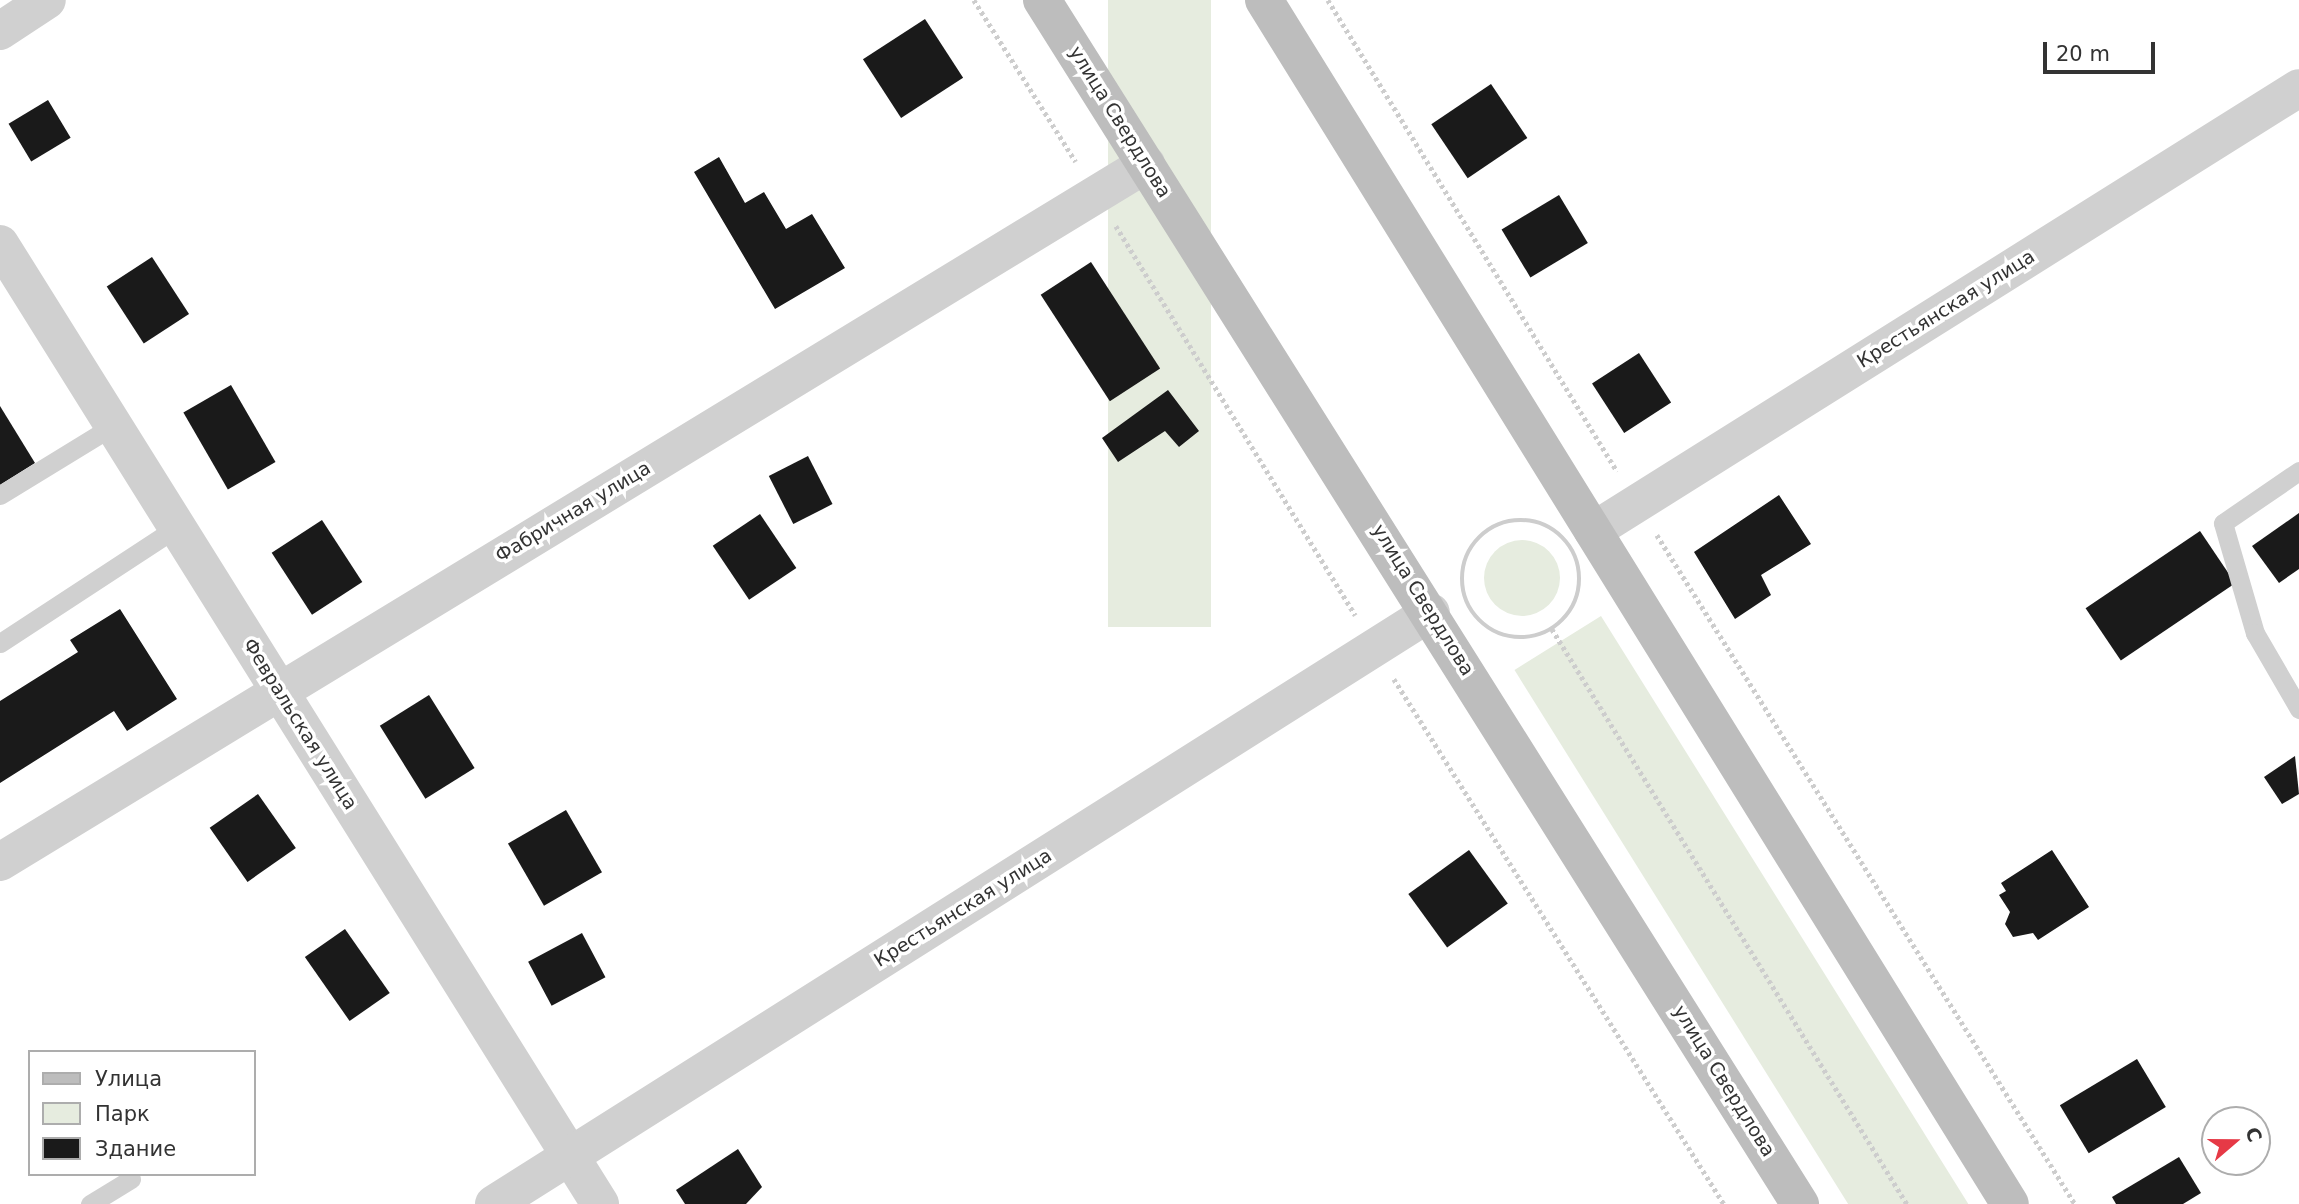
<!DOCTYPE html>
<html>
<head>
<meta charset="utf-8">
<style>
  body { margin:0 }
  #map { position:relative; width:2299px; height:1204px; overflow:hidden; background:#fff; font-family:"DejaVu Sans",sans-serif }
  div>[style] { position:absolute }
  .green>* { inset:0; background:#e6ecdf; transform-origin:0 0 }
  .round { border-radius:50% }
  .building>* { inset:0; background:#1a1a1a; transform-origin:0 0 }
  .path>* { height:4.5px; margin-top:-2.25px; transform-origin:0; background:repeating-linear-gradient(90deg,#cdcdcd 0 3.5px,transparent 0 7px) }
  .path>.ring { margin:-2.25px; padding:0; box-sizing:content-box; background:none; border:4.5px solid #cdcdcd; border-radius:50% }
  .service>* { height:19px; margin:-9.5px; padding:0 9.5px; transform-origin:9.5px; border-radius:9.5px; background:#d0d0d0 }
  .minor>* { height:38px; margin:-19px; padding:0 19px; transform-origin:19px; border-radius:19px; background:#d0d0d0 }
  .tertiary>* { height:38px; margin:-19px; padding:0 19px; transform-origin:19px; border-radius:19px; background:#d0d0d0 }
  .secondary>* { height:38px; margin:-19px; padding:0 19px; transform-origin:19px; border-radius:19px; background:#bdbdbd }
  span { translate:-50% -50%; white-space:nowrap; text-align:center; line-height:1.15; -webkit-text-stroke:7px #fff; paint-order:stroke }
  .street-label { font-size:19px; color:#333 }
  .legend { position:absolute; left:28px; top:1050px; width:228px; height:126px; box-sizing:border-box; background:#fff; border:2px solid #adadad; margin:0; padding:9px 12px; list-style:none; font-size:21px; color:#333 }
  .legend li { display:flex; align-items:center; gap:14px; height:35px }
  .legend b { width:35px; border:2px solid #adadad }
  .north { position:absolute; left:2201px; top:1106px; width:70px; height:70px; box-sizing:border-box; background:#fff; border:2px solid #adadad; border-radius:50%; rotate:70deg; font-size:19px; font-weight:700; line-height:28px; text-align:center; color:#333 }
  .north::after { content:''; display:block; margin:auto; width:24px; height:32px; background:#e63946; clip-path:polygon(50% 0,100% 100%,50% 72%,0 100%) }
  .scale { position:absolute; left:2043px; top:42px; width:112px; height:32px; box-sizing:border-box; border:4px solid #333; border-top:0; padding-left:9px; font-size:21px; line-height:24px; white-space:nowrap; color:#333; -webkit-text-stroke:5px #fff; paint-order:stroke }
</style>
</head>
<body>
<div id="map">
  <div class="green">
    <div style="left:1108px;top:0;width:103px;height:627px"></div>
    <div class="round" style="left:1484px;top:540px;width:76px;height:76px"></div>
    <div style="left:1601px;top:616px;width:693px;height:102px;rotate:58deg"></div>
  </div>
  <div class="building">
    <div style="left:925px;top:19px;width:70px;height:74px;rotate:57deg"></div>
    <div style="left:1491px;top:84px;width:65px;height:72px;rotate:56deg"></div>
    <div style="left:48px;top:100px;width:44px;height:46px;rotate:59deg"></div>
    <div style="clip-path:polygon(719px 157px,745px 203px,764px 192px,786px 229px,812px 214px,845px 268px,775px 309px,694px 172px)"></div>
    <div style="left:1559px;top:195px;width:56px;height:67px;rotate:59deg"></div>
    <div style="left:152px;top:257px;width:68px;height:54px;rotate:57deg"></div>
    <div style="left:1091px;top:262px;width:127px;height:60px;rotate:57deg"></div>
    <div style="left:1639px;top:353px;width:59px;height:56px;rotate:57deg"></div>
    <div style="left:231px;top:385px;width:89px;height:55px;rotate:60deg"></div>
    <div style="clip-path:polygon(1168px 390px,1199px 431px,1179px 447px,1165px 431px,1118px 462px,1102px 438px)"></div>
    <div style="clip-path:polygon(0 406px,35px 463px,0 485px)"></div>
    <div style="left:808px;top:456px;width:54px;height:44px;rotate:63deg"></div>
    <div style="clip-path:polygon(1779px 495px,1811px 544px,1761px 575px,1771px 595px,1735px 619px,1694px 552px)"></div>
    <div style="clip-path:polygon(2299px 513px,2299px 569px,2279px 583px,2252px 546px)"></div>
    <div style="left:760px;top:514px;width:65px;height:57px;rotate:56deg"></div>
    <div style="left:322px;top:520px;width:74px;height:60px;rotate:57deg"></div>
    <div style="left:2200px;top:531px;width:63px;height:138px;rotate:56deg"></div>
    <div style="clip-path:polygon(120px 609px,177px 699px,127px 731px,114px 711px,0 783px,0 701px,78px 652px,70px 640px)"></div>
    <div style="left:429px;top:695px;width:86px;height:58px;rotate:58deg"></div>
    <div style="clip-path:polygon(2295px 756px,2299px 794px,2282px 804px,2264px 777px)"></div>
    <div style="left:258px;top:794px;width:66px;height:59px;rotate:55deg"></div>
    <div style="left:566px;top:810px;width:72px;height:67px;rotate:60deg"></div>
    <div style="left:1469px;top:850px;width:66px;height:75px;rotate:54deg"></div>
    <div style="clip-path:polygon(2052px 850px,2089px 907px,2038px 940px,2033px 933px,2013px 937px,2005px 924px,2010px 912px,1999px 895px,2006px 891px,2001px 883px)"></div>
    <div style="left:345px;top:929px;width:78px;height:49px;rotate:55deg"></div>
    <div style="left:582px;top:933px;width:50px;height:61px;rotate:62deg"></div>
    <div style="left:2137px;top:1059px;width:56px;height:90px;rotate:59deg"></div>
    <div style="clip-path:polygon(738px 1149px,762px 1187px,746px 1204px,685px 1204px,676px 1190px)"></div>
    <div style="clip-path:polygon(2179px 1157px,2201px 1193px,2183px 1204px,2116px 1204px,2112px 1197px)"></div>
  </div>
  <div class="path">
    <div style="left:974px;top:0;width:191px;rotate:57.8deg"></div>
    <div style="left:1328px;top:0;width:553px;rotate:58.47deg"></div>
    <div style="left:1116px;top:226px;width:457px;rotate:58.4deg"></div>
    <div class="ring" style="left:1462px;top:520px;width:113.5px;height:113.5px"></div>
    <div style="left:1657px;top:535px;width:789px;rotate:58deg"></div>
    <div style="left:1552px;top:629px;width:676px;rotate:58.31deg"></div>
    <div style="left:1394px;top:679px;width:620px;rotate:57.85deg"></div>
  </div>
  <div class="service">
    <div style="left:2299px;top:471px;width:92px;rotate:145.6deg"></div>
    <div style="left:2223px;top:523px;width:115px;rotate:73.8deg"></div>
    <div style="left:2255px;top:633px;width:88px;rotate:59.9deg"></div>
    <div style="left:0;top:495px;width:130px;rotate:-31.5deg"></div>
    <div style="left:0;top:643px;width:210px;rotate:-33.2deg"></div>
    <div style="left:90px;top:1204px;width:48px;rotate:-31.4deg"></div>
  </div>
  <div class="minor">
    <div style="left:0;top:244px;width:1132px;rotate:57.99deg"></div>
    <div style="left:1593px;top:531px;width:833px;rotate:-32.11deg"></div>
    <div style="left:0;top:862px;width:1342px;rotate:-31.34deg"></div>
    <div style="left:494px;top:1204px;width:1108px;rotate:-32.28deg"></div>
  </div>
  <div class="tertiary">
    <div style="left:0;top:31px;width:56px;rotate:-33.4deg"></div>
  </div>
  <div class="secondary">
    <div style="left:1042px;top:0;width:1423px;rotate:57.81deg"></div>
    <div style="left:1264px;top:0;width:1416px;rotate:58.22deg"></div>
  </div>
  <div class="street-label">
    <span style="left:1120px;top:122px;rotate:58deg">улица Свердлова</span>
    <span style="left:1946px;top:309px;rotate:-32deg">Крестьянская улица</span>
    <span style="left:573px;top:512px;rotate:-31deg">Фабричная улица</span>
    <span style="left:1423px;top:600px;rotate:58deg">улица Свердлова</span>
    <span style="left:300px;top:724px;rotate:58deg">Февральская улица</span>
    <span style="left:963px;top:908px;rotate:-32deg">Крестьянская улица</span>
    <span style="left:1724px;top:1081px;rotate:58deg">улица Свердлова</span>
  </div>
  <ul class="legend">
  <li><b style="height:9px;background:#bdbdbd"></b>Улица</li>
  <li><b style="height:19px;background:#e6ecdf"></b>Парк</li>
  <li><b style="height:19px;background:#1a1a1a"></b>Здание</li>
  </ul>
  <div class="north">С</div>
  <div class="scale">20 m</div>
</div>
</body>
</html>
